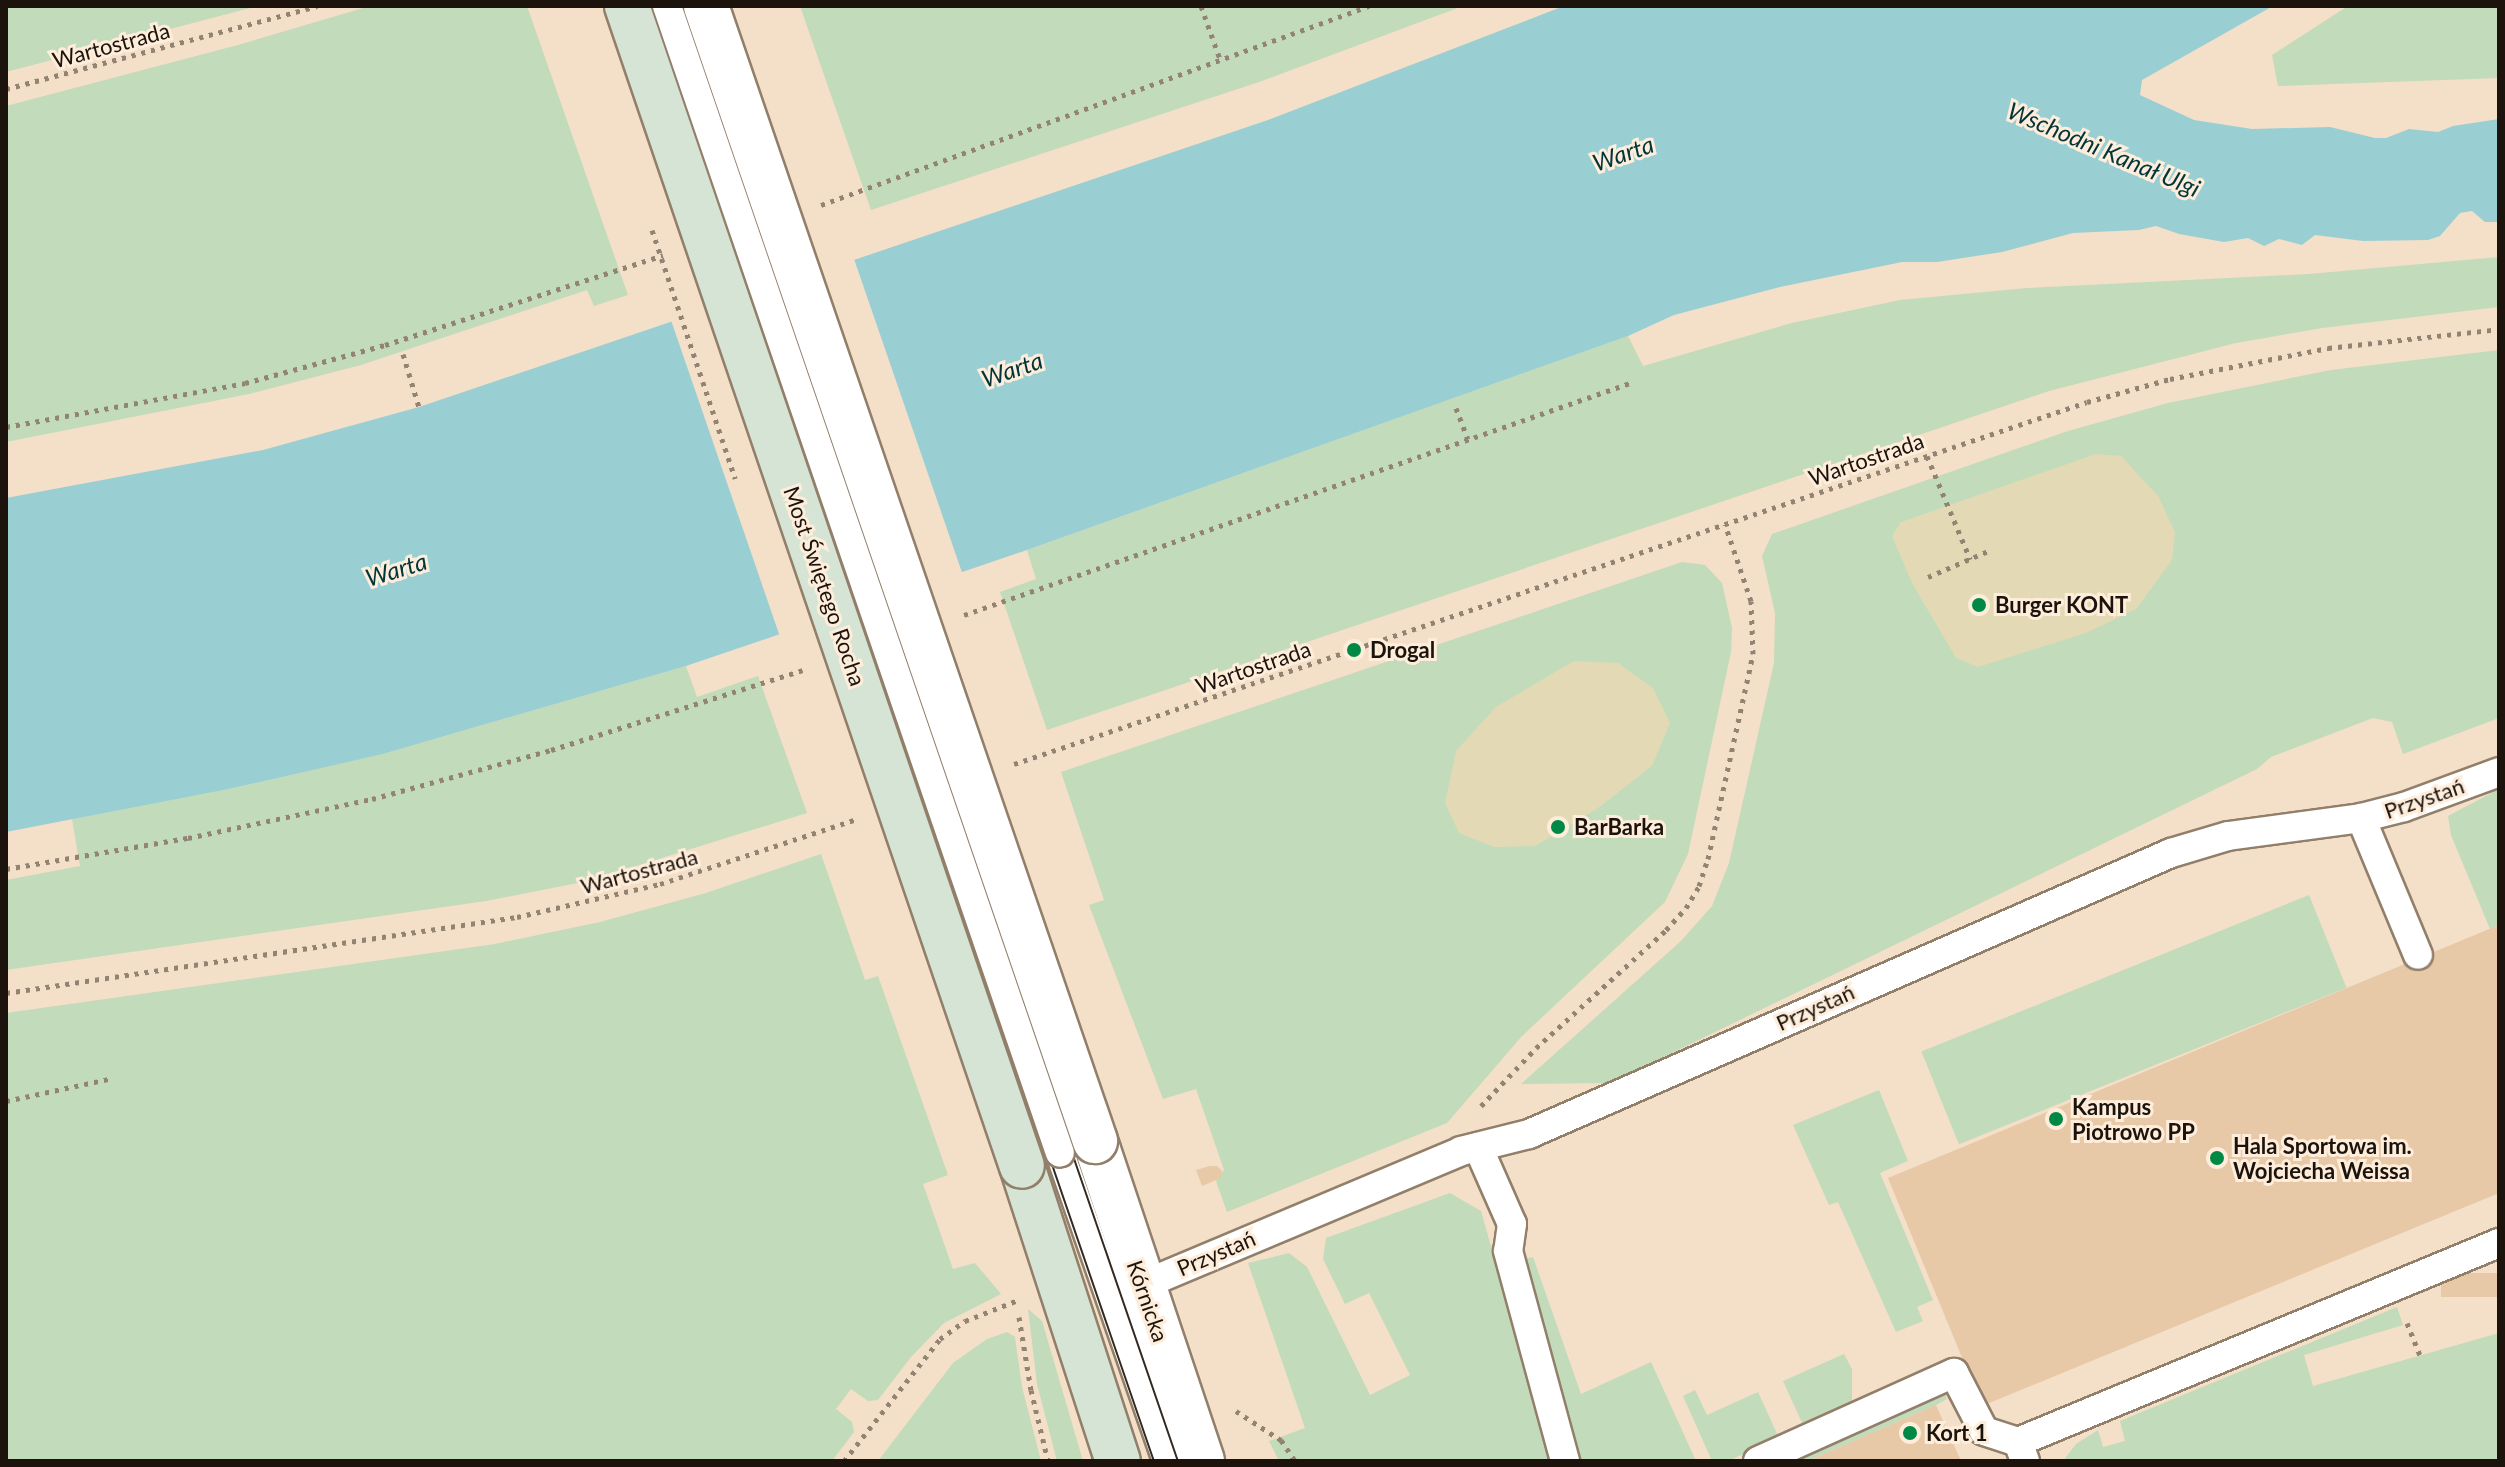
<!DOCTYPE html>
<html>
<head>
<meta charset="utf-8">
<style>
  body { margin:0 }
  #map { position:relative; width:2505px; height:1467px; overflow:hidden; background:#f4dfc8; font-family:Lato,sans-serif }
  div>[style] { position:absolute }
  .green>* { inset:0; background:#c2dbba; transform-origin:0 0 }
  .sand>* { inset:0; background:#e3dab5 }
  .water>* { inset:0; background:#99cfd2 }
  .pier>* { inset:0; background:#f4dfc8; transform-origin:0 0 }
  .building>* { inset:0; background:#e7c8a7; transform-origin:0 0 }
  .path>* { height:5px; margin-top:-2.5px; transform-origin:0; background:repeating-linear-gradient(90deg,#938373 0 4px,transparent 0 10px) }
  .roads { filter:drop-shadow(2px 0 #927f6a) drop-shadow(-2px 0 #927f6a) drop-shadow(0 2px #927f6a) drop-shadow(0 -2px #927f6a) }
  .lane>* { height:28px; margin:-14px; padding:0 14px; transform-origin:14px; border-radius:14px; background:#fff }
  .street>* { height:44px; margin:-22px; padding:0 22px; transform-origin:22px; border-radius:22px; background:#fff }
  .secondary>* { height:44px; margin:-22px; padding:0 22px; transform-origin:22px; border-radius:22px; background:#d5e4d4 }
  .tram>* { height:2px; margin:-1px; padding:0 1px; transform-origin:1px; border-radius:1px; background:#332920 }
  .path-bridge>* { height:5px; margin-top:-2.5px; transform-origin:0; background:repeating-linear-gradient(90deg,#938373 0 4px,transparent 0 10px) }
  .bridges { filter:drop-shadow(2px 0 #927f6a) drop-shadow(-2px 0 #927f6a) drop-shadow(0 2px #927f6a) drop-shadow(0 -2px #927f6a) }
  .lane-bridge>* { height:28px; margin:-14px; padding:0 14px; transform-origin:14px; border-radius:14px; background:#fff }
  .street-bridge>* { height:44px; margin:-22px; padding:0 22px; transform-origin:22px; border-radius:22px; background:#fff }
  .secondary-bridge>* { height:44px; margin:-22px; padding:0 22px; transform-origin:22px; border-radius:22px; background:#d5e4d4 }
  .dots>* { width:22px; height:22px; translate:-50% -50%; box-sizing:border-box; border:4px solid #feeddb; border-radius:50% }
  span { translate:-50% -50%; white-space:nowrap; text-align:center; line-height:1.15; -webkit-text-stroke:6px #feeddb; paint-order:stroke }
  .street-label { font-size:22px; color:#1c140c }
  .poi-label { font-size:22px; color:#1c140c; font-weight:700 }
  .left { translate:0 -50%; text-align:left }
  .water-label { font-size:24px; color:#003539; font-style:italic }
  .frame { position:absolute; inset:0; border:8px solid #1c140c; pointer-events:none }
</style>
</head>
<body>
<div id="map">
  <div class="green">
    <div style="clip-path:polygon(6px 6px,258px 6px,6px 72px)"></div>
    <div style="clip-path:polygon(370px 6px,527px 6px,628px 295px,594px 306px,587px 290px,361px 365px,249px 394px,6px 442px,6px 106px,238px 45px)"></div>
    <div style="clip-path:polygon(800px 6px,1463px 6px,1259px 82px,871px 210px)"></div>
    <div style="clip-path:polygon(2348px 6px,2499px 6px,2499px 78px,2278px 86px,2272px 55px)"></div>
    <div style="clip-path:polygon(2499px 257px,2499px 307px,2322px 328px,2236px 343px,2049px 391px,1047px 730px,1000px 592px,1036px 579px,1027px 550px,1628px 336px,1643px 366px,1792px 323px,1900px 300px,2027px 288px,2309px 274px)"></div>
    <div style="clip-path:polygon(2499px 350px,2499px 718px,2403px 754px,2392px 722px,2373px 718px,2271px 757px,2257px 769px,1610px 1083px,1521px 1084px,1681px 941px,1712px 906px,1729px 863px,1774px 663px,1775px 613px,1762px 556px,1772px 534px,2068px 431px,2168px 403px,2331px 370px)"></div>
    <div style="clip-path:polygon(1682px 562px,1705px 565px,1722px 583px,1732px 628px,1731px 652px,1688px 854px,1665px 902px,1522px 1036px,1447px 1123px,1227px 1212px,1216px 1181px,1224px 1170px,1196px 1089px,1163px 1099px,1089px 905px,1104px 900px,1061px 772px)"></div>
    <div style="clip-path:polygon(686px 666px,697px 697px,758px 676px,807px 813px,588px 881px,486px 901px,6px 970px,6px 880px,80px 866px,72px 819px,383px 754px)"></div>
    <div style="clip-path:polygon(2499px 789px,2499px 925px,2490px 929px,2451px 835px,2448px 816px)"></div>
    <div style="clip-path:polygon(821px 854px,865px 980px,878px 976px,948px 1175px,923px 1184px,953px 1269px,975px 1263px,1001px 1294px,944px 1323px,911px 1357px,878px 1400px,868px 1401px,851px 1389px,836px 1409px,852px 1422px,854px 1432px,832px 1461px,6px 1461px,6px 1013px,495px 944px,600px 922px,706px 893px)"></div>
    <div style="left:2309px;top:895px;width:100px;height:418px;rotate:68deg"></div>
    <div style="clip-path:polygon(1879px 1090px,1908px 1161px,1880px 1173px,1933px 1300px,1917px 1307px,1923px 1321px,1896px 1332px,1838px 1202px,1829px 1205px,1793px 1125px)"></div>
    <div style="clip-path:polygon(1450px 1193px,1481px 1211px,1552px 1461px,1279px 1461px,1269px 1441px,1305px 1428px,1248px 1263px,1289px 1253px,1307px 1267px,1370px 1395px,1410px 1375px,1369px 1293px,1345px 1304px,1323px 1259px,1326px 1238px)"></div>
    <div style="clip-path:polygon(1533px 1257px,1581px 1394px,1651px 1362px,1696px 1461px,1578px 1461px,1524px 1259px)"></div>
    <div style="clip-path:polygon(2397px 1307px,2403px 1325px,2304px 1355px,2313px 1386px,2499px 1333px,2499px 1461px,2063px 1461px,2076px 1444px,2098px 1430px,2103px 1447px,2125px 1441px,2120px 1421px)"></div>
    <div style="clip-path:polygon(1028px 1309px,1042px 1321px,1083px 1461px,1057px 1461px,1037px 1384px)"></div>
    <div style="clip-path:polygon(1007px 1332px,1015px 1337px,1022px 1387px,1041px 1461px,878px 1461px,953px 1363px,987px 1339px)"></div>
    <div style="clip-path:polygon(1844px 1354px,1852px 1369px,1852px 1405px,1804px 1427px,1783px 1381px)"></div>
    <div style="clip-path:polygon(1695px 1390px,1707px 1415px,1758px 1392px,1779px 1438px,1728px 1461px,1712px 1461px,1683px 1396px)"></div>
    <div style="clip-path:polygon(1944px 1392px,1947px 1399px,1936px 1405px,1808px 1461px,1789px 1461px)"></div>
  </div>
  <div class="sand">
    <div style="clip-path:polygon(2096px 454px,2121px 456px,2158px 496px,2175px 532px,2172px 560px,2136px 609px,2086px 633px,1978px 667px,1956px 658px,1912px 583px,1892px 536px,1901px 522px)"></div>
    <div style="clip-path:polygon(1574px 661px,1618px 663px,1653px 688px,1670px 723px,1652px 766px,1598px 808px,1535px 846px,1494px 847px,1459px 833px,1445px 803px,1456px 751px,1496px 707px)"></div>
  </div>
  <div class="water">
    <div style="clip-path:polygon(1564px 6px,2273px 6px,2142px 80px,2140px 95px,2194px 120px,2252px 129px,2330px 127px,2375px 138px,2386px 138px,2409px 129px,2438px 132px,2453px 126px,2499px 119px,2499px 222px,2485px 222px,2472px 211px,2460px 213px,2440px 236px,2428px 240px,2363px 241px,2315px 235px,2302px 245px,2279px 239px,2264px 246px,2248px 238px,2224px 242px,2179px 234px,2156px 226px,2139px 230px,2073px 233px,2002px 252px,1937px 262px,1902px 262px,1780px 287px,1674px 315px,1628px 336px,1027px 550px,686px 666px,383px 754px,228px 789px,6px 832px,6px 498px,263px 450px,419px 407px,1268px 120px)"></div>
  </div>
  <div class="pier">
    <div style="left:853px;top:256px;width:338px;height:193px;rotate:71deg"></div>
  </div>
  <div class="building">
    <div style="clip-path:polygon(2499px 925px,2499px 1193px,1982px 1406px,1888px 1178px)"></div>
    <div style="clip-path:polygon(1210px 1166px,1217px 1166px,1222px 1171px,1221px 1178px,1202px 1186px,1196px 1170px)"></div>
    <div style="left:2499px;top:1273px;width:24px;height:58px;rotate:90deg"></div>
    <div style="clip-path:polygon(1936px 1405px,1961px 1461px,1808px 1461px)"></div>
  </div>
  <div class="path">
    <div style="left:1201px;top:6px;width:56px;rotate:70.3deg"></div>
    <div style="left:6px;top:89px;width:322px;rotate:-14.9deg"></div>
    <div style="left:821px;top:205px;width:583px;rotate:-19.96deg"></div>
    <div style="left:403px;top:354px;width:55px;rotate:73.2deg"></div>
    <div style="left:1456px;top:408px;width:33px;rotate:69deg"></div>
    <div style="left:6px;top:427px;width:243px;rotate:-10.4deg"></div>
    <div style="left:245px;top:383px;width:145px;rotate:-15.2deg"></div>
    <div style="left:385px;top:345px;width:292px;rotate:-17.9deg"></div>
    <div style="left:1927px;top:456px;width:112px;rotate:67.3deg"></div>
    <div style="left:1928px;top:577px;width:65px;rotate:-23.4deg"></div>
    <div style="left:964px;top:615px;width:708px;rotate:-19.2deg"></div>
    <div style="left:1014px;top:764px;width:1132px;rotate:-18.64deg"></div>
    <div style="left:2087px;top:402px;width:86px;rotate:-15.5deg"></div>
    <div style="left:2170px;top:379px;width:161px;rotate:-11.1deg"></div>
    <div style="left:2328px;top:348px;width:172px;rotate:-6.3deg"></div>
    <div style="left:6px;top:869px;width:185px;rotate:-9.7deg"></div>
    <div style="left:188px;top:838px;width:188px;rotate:-12deg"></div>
    <div style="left:372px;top:799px;width:186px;rotate:-15.3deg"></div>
    <div style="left:551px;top:750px;width:264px;rotate:-17.6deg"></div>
    <div style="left:6px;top:993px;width:517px;rotate:-8.46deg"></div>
    <div style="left:517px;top:917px;width:147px;rotate:-13deg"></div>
    <div style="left:660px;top:884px;width:207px;rotate:-18.3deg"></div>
    <div style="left:6px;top:1101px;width:109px;rotate:-12.1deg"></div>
    <div style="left:1481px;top:1106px;width:80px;rotate:-46.5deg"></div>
    <div style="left:1536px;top:1048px;width:176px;rotate:-42.2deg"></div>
    <div style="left:1666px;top:930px;width:30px;rotate:-48deg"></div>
    <div style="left:1686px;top:908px;width:26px;rotate:-59deg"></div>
    <div style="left:1699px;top:886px;width:28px;rotate:-72deg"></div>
    <div style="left:1708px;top:859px;width:210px;rotate:-77.6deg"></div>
    <div style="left:1753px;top:654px;width:53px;rotate:-92.2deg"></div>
    <div style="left:1751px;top:601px;width:81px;rotate:-108.7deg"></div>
    <div style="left:1019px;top:1317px;width:74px;rotate:80.7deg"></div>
    <div style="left:1031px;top:1390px;width:73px;rotate:76.5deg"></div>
    <div style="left:2407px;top:1323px;width:35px;rotate:68deg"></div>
    <div style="left:1236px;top:1411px;width:54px;rotate:32.8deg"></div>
    <div style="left:1281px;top:1440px;width:25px;rotate:56deg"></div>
    <div style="left:844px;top:1461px;width:155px;rotate:-51.8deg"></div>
    <div style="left:940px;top:1339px;width:31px;rotate:-36deg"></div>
    <div style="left:965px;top:1321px;width:57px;rotate:-21.6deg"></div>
  </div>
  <div class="roads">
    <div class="lane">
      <div style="left:2361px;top:818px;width:148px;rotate:67.4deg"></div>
      <div style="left:1478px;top:1147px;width:84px;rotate:66.2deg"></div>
      <div style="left:1512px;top:1224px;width:27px;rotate:98deg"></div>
      <div style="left:1508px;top:1251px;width:218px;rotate:74.8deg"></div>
      <div style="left:1060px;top:1153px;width:326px;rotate:70.8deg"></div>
      <div style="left:1143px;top:1285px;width:345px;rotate:-22.8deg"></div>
      <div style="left:1461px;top:1151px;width:70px;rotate:-14deg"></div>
      <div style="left:1529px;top:1134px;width:701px;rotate:-23.64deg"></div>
      <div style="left:2171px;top:853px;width:59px;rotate:-16.6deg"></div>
      <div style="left:2228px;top:836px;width:134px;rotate:-7.7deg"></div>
      <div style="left:2361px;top:818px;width:44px;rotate:-14.3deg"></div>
      <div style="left:2404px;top:807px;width:101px;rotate:-20.2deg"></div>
      <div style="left:1758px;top:1461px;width:215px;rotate:-24.2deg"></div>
      <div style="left:1954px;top:1373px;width:65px;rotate:62.7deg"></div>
      <div style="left:1984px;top:1431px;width:36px;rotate:18deg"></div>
      <div style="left:2025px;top:1461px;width:20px;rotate:-110deg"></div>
      <div style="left:2018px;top:1442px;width:521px;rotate:-22.48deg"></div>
    </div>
    <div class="street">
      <div style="left:1095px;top:1141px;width:337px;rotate:71.5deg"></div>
    </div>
    <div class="secondary">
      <div style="left:1022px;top:1166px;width:310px;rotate:72deg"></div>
    </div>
  </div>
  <div class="tram">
    <div style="left:654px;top:6px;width:1539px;rotate:71.04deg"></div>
    <div style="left:678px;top:6px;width:1539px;rotate:71.04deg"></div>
  </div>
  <div class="path-bridge">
    <div style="left:652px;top:230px;width:262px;rotate:71.5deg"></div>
  </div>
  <div class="bridges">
    <div class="lane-bridge">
      <div style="left:667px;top:6px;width:1212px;rotate:71.09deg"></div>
    </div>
    <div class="street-bridge">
      <div style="left:706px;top:6px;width:1200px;rotate:71.08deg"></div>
    </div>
    <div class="secondary-bridge">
      <div style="left:627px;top:6px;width:1225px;rotate:71.2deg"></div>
    </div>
  </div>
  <div class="dots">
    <div style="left:1979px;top:605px;background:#008845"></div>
    <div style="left:1354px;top:650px;background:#008845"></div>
    <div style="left:1558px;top:827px;background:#008845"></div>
    <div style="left:2056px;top:1119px;background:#008845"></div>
    <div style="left:2217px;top:1158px;background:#008845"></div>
    <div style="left:1910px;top:1433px;background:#008845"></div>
  </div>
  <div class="street-label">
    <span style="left:111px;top:45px;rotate:-15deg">Wartostrada</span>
    <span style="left:1866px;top:459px;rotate:-19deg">Wartostrada</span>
    <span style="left:825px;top:586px;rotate:71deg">Most Świętego Rocha</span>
    <span style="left:1253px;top:667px;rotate:-19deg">Wartostrada</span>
    <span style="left:2424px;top:798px;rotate:-19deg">Przystań</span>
    <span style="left:639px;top:871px;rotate:-15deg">Wartostrada</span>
    <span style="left:1815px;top:1007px;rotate:-24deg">Przystań</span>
    <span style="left:1216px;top:1253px;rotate:-23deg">Przystań</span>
    <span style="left:1148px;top:1301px;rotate:71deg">Kórnicka</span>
  </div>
  <div class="poi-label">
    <span class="left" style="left:1995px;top:605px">Burger KONT</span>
    <span class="left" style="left:1370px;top:650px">Drogal</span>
    <span class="left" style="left:1574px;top:827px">BarBarka</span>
    <span class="left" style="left:2072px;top:1119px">Kampus<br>Piotrowo PP</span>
    <span class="left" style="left:2233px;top:1158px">Hala Sportowa im.<br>Wojciecha Weissa</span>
    <span class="left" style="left:1926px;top:1433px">Kort 1</span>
  </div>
  <div class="water-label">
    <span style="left:2104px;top:149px;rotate:23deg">Wschodni Kanał Ulgi</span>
    <span style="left:1623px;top:153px;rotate:-19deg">Warta</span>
    <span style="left:1012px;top:369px;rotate:-19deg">Warta</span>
    <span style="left:396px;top:569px;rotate:-17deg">Warta</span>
  </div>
  <div class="frame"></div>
</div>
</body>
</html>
